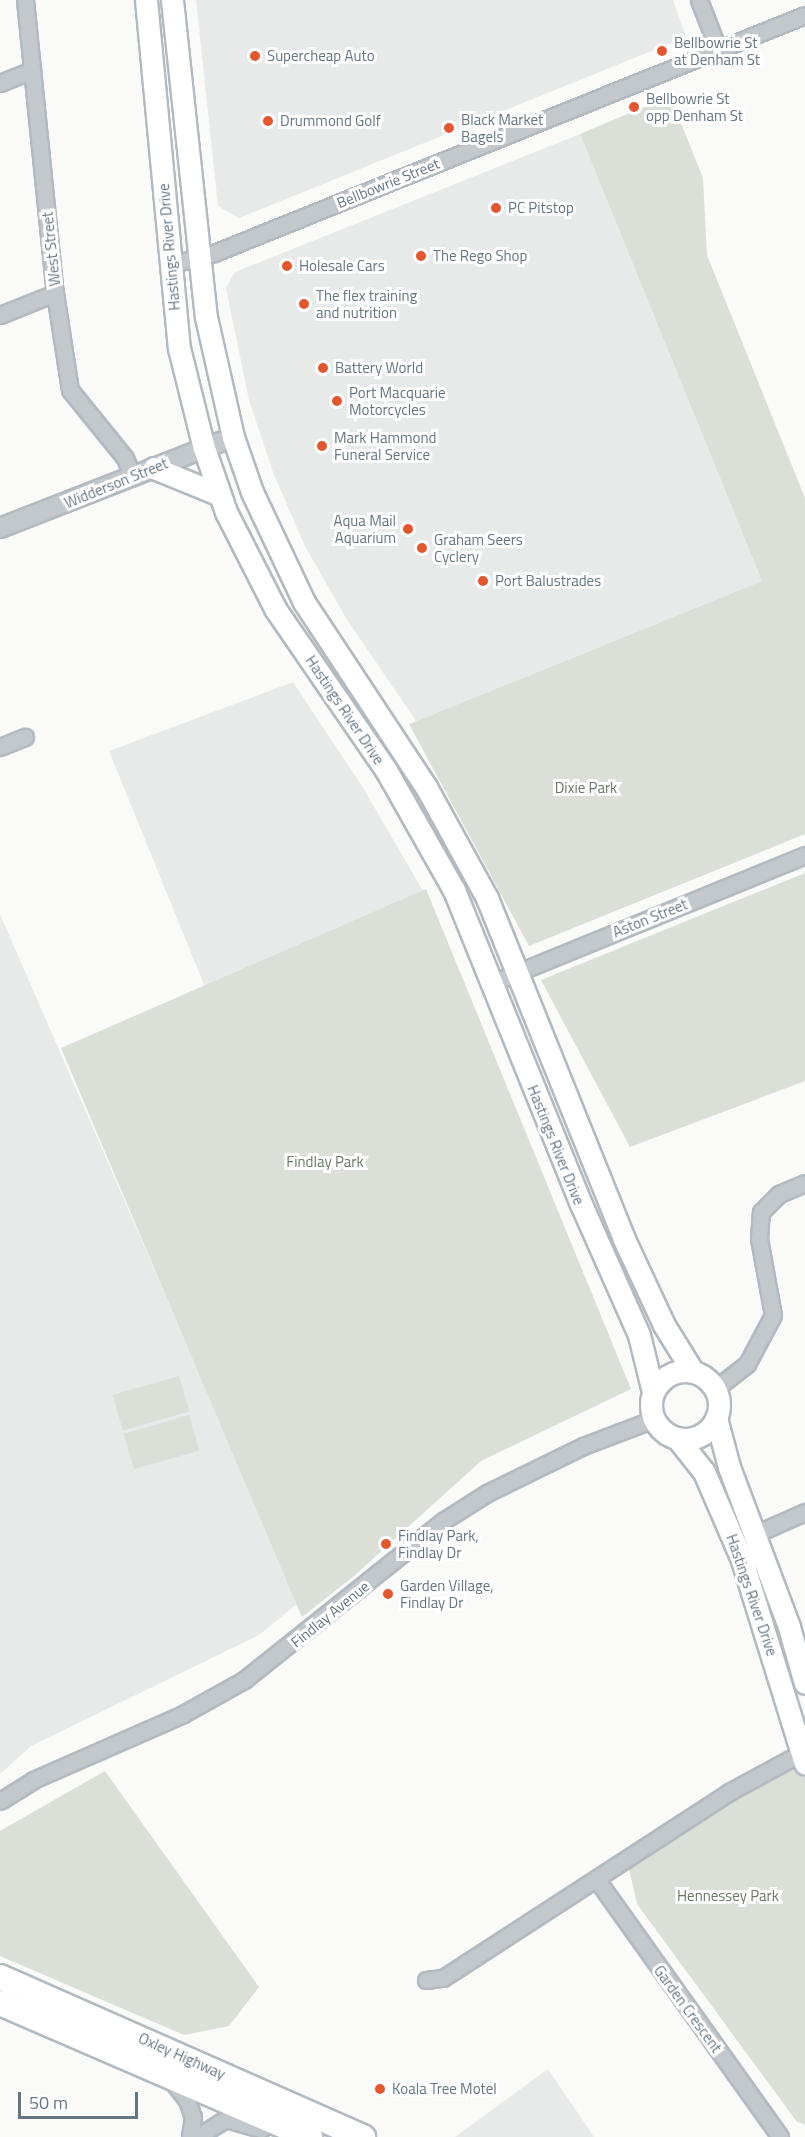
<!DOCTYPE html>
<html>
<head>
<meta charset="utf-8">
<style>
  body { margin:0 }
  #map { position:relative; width:805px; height:2137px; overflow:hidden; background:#fafaf8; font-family:"Titillium Web",sans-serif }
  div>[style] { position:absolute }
  .built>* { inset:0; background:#e8e9e9 }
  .green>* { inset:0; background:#dadfd7; transform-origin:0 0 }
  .roads { filter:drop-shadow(2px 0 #b3babf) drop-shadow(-2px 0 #b3babf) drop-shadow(0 2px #b3babf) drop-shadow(0 -2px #b3babf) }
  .minor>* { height:15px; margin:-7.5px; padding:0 7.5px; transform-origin:7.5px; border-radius:7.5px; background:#c3c8cc }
  .tertiary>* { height:18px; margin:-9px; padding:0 9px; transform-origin:9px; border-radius:9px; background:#c3c8cc }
  .secondary>* { height:21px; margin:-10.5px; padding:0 10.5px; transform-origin:10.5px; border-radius:10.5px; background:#fff }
  .secondary>.ring { margin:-10.5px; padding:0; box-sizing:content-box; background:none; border:21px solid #fff; border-radius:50% }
  .primary>* { height:24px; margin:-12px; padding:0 12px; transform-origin:12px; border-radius:12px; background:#fff }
  .dots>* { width:16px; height:16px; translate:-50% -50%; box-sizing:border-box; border:3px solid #fff; border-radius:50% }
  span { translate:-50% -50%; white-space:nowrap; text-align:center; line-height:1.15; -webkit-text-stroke:6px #fff; paint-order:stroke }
  .poi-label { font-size:15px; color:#657683 }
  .left { translate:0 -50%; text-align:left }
  .right { translate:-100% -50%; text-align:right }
  .street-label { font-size:15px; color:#657683 }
  .park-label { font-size:15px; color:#687a64 }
  .scale { position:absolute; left:18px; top:2092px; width:120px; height:27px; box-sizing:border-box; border:3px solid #657683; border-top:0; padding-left:8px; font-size:18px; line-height:21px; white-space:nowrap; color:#657683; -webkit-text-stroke:4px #fff; paint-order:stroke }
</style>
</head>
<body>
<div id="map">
  <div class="built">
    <div style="clip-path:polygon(196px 0,673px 0,686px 37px,239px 218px,218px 206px)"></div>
    <div style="clip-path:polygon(580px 134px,762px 581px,416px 721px,346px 618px,305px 546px,274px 475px,249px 400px,226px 288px,235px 272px)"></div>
    <div style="clip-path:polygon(293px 682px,362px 786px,423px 891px,205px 987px,109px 751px)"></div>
    <div style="clip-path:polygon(0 914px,299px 1602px,259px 1635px,31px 1746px,0 1774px)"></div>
    <div style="clip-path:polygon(548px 2069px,594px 2137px,455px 2137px)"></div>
  </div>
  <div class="green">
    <div style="clip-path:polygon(670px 96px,703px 178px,707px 255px,805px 498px,805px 834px,529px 946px,409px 724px,762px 581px,580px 134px)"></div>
    <div style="clip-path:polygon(805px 873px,805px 1081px,630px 1147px,541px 980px)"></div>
    <div style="clip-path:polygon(426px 889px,631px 1389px,481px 1461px,354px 1576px,302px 1617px,61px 1048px)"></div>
    <div style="left:179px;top:1376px;width:37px;height:69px;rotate:74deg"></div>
    <div style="left:189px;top:1415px;width:37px;height:68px;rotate:74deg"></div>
    <div style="clip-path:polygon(805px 1764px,805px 2124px,797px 2122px,637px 1904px,629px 1869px,772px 1773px)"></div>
    <div style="clip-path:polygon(105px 1771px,259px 1987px,229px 2026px,184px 2035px,0 1956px,0 1831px)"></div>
  </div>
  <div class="roads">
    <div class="minor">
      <div style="left:25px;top:0;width:295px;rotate:84.2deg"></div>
      <div style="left:55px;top:293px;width:98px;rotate:81.2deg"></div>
      <div style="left:70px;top:390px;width:87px;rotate:51deg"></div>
      <div style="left:125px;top:458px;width:21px;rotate:67deg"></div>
      <div style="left:699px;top:0;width:53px;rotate:68.8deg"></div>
      <div style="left:0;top:83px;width:35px;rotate:-22deg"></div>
      <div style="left:169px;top:265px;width:47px;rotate:-14.9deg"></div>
      <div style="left:214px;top:253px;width:637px;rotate:-21.94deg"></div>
      <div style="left:0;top:315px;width:59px;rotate:-21.8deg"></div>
      <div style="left:0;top:747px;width:27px;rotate:-22deg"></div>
      <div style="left:494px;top:982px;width:336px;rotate:-22.2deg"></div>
      <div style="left:715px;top:1389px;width:41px;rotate:-38deg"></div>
      <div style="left:747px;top:1364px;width:55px;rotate:-62deg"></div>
      <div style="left:773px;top:1315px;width:77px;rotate:-100.4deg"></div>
      <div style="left:759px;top:1239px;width:27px;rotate:-86deg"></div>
      <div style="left:761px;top:1212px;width:25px;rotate:-45deg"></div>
      <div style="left:779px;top:1194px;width:28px;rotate:-23deg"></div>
      <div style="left:755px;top:1534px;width:55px;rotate:-23.7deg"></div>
      <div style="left:0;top:1801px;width:39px;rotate:-32deg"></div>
      <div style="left:33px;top:1780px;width:164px;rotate:-23.7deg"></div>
      <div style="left:183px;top:1714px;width:70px;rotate:-29.1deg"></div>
      <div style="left:244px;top:1680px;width:255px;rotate:-38.6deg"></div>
      <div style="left:443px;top:1521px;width:52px;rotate:-32.5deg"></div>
      <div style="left:487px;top:1493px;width:107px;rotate:-26.1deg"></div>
      <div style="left:583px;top:1446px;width:76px;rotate:-20.8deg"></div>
      <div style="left:597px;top:1880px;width:315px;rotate:54.5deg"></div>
      <div style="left:426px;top:1980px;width:17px;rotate:-7deg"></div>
      <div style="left:443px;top:1978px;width:341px;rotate:-33deg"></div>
      <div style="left:729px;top:1792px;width:82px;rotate:-28.4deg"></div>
      <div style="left:172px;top:2081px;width:24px;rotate:52deg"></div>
      <div style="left:187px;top:2100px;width:18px;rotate:71deg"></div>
      <div style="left:193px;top:2117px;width:20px;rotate:99deg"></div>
      <div style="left:197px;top:2137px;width:34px;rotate:-32deg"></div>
      <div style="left:226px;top:2119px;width:37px;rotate:16deg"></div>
    </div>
    <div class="tertiary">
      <div style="left:0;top:528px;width:250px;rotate:-21.3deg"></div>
    </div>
    <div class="secondary">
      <div style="left:146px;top:0;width:350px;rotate:84.6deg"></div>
      <div style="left:179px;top:348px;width:103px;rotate:76deg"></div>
      <div style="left:204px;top:448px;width:68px;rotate:71deg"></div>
      <div style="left:226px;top:512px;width:110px;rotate:63deg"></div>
      <div style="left:276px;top:610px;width:194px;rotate:55.5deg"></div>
      <div style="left:386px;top:770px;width:138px;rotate:60.5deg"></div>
      <div style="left:454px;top:890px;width:339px;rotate:68deg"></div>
      <div style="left:581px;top:1204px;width:143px;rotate:66.1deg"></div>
      <div style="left:639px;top:1335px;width:59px;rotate:76.2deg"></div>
      <div style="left:172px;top:0;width:319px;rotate:83.9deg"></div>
      <div style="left:206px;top:317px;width:123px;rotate:77.3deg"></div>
      <div style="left:233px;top:437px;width:58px;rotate:70.9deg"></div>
      <div style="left:252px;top:492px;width:122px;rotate:64.7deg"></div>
      <div style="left:304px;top:602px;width:222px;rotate:56.6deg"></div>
      <div style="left:426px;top:787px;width:127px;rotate:61.2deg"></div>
      <div style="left:487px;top:898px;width:365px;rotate:68.1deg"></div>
      <div style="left:623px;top:1237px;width:97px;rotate:65deg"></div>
      <div style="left:664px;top:1325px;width:55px;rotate:58.3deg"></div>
      <div style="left:154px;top:468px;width:71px;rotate:22.2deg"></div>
      <div class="ring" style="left:651px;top:1371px;width:47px;height:47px"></div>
      <div style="left:716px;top:1418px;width:51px;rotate:75.1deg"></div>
      <div style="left:729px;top:1467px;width:171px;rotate:69.4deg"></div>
      <div style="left:789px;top:1627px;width:58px;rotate:74.1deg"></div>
      <div style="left:677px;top:1438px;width:43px;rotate:51.5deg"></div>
      <div style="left:704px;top:1472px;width:96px;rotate:66.6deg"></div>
      <div style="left:742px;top:1560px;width:213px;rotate:72.8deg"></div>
    </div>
    <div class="primary">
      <div style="left:0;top:1977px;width:397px;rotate:23.8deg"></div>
      <div style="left:0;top:2003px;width:338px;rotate:23.4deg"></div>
    </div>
  </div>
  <div class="dots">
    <div style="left:662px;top:51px;background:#e4572e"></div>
    <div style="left:255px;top:56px;background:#e4572e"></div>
    <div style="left:634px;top:107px;background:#e4572e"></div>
    <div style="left:268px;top:121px;background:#e4572e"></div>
    <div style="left:449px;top:128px;background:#e4572e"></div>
    <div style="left:496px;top:208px;background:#e4572e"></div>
    <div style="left:421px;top:256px;background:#e4572e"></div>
    <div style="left:287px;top:266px;background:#e4572e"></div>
    <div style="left:304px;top:304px;background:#e4572e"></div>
    <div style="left:323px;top:368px;background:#e4572e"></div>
    <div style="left:337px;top:401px;background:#e4572e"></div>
    <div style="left:322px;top:446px;background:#e4572e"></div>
    <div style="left:408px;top:529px;background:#e4572e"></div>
    <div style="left:422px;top:548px;background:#e4572e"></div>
    <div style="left:483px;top:581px;background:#e4572e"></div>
    <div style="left:386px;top:1544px;background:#e4572e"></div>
    <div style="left:388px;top:1594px;background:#e4572e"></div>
    <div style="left:380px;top:2089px;background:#e4572e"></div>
  </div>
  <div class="poi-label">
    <span class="left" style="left:674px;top:51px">Bellbowrie St<br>at Denham St</span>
    <span class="left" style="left:267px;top:56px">Supercheap Auto</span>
    <span class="left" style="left:646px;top:107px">Bellbowrie St<br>opp Denham St</span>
    <span class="left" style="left:461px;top:128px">Black Market<br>Bagels</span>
    <span class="left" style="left:280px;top:121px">Drummond Golf</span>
    <span class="left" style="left:508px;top:208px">PC Pitstop</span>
    <span class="left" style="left:433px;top:256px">The Rego Shop</span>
    <span class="left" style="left:299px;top:266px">Holesale Cars</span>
    <span class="left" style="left:316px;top:304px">The flex training<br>and nutrition</span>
    <span class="left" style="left:335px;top:368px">Battery World</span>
    <span class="left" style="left:349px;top:401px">Port Macquarie<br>Motorcycles</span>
    <span class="left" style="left:334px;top:446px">Mark Hammond<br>Funeral Service</span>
    <span class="right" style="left:396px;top:529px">Aqua Mail<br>Aquarium</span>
    <span class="left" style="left:434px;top:548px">Graham Seers<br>Cyclery</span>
    <span class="left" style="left:495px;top:581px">Port Balustrades</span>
    <span class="left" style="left:398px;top:1544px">Findlay Park,<br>Findlay Dr</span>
    <span class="left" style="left:400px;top:1594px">Garden Village,<br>Findlay Dr</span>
    <span class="left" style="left:392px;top:2089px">Koala Tree Motel</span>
  </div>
  <div class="street-label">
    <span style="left:388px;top:183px;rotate:-22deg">Bellbowrie Street</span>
    <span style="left:169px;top:247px;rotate:-95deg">Hastings River Drive</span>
    <span style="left:51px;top:249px;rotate:-96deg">West Street</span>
    <span style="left:116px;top:483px;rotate:-22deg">Widderson Street</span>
    <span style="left:345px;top:710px;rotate:56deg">Hastings River Drive</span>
    <span style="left:650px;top:918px;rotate:-22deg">Aston Street</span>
    <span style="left:556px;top:1145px;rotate:68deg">Hastings River Drive</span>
    <span style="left:752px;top:1595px;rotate:71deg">Hastings River Drive</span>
    <span style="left:330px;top:1614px;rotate:-39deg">Findlay Avenue</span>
    <span style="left:688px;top:2009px;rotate:54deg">Garden Crescent</span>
    <span style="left:182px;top:2056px;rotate:24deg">Oxley Highway</span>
  </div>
  <div class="park-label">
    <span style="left:586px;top:788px">Dixie Park</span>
    <span style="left:325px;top:1162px">Findlay Park</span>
    <span style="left:728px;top:1896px">Hennessey Park</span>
  </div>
  <div class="scale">50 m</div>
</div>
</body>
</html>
